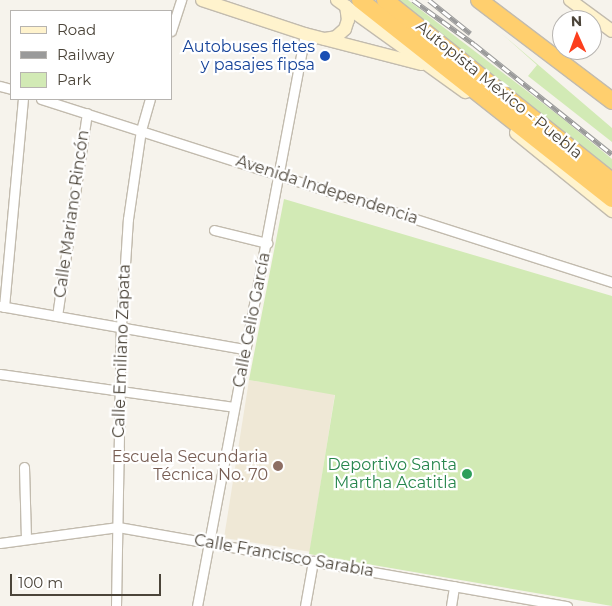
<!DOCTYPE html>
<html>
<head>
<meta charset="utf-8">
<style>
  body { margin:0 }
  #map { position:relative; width:612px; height:606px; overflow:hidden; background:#f6f3ec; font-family:Montserrat,sans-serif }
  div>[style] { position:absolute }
  .education>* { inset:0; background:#efe8d6; transform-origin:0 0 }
  .green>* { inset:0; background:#d2eab5 }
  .roads { filter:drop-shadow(1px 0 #c2bbae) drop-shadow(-1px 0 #c2bbae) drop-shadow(0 1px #c2bbae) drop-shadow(0 -1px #c2bbae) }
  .street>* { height:9px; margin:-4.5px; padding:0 4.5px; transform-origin:4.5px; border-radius:4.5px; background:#fff }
  .secondary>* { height:12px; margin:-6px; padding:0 6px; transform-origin:6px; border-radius:6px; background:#fff3cd }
  .highway>* { height:16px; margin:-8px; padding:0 8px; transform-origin:8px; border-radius:8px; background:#ffcf6e }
  .rail>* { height:5px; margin-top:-2.5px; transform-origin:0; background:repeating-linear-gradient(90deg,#fff 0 9px,#9a9a9a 0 18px); box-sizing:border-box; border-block:1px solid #9a9a9a }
  .dots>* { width:14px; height:14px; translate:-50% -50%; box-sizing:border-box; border:2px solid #fff; border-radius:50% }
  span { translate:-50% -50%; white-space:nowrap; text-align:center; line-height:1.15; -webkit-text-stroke:4.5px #fff; paint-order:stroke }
  .transit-label { font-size:16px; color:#164399 }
  .right { translate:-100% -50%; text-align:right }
  .street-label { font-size:16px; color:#4b4439 }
  .education-label { font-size:16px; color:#785e54 }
  .leisure-label { font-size:16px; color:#27864d }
  .legend { position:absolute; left:10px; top:10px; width:162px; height:90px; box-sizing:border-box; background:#fff; border:1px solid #b7b4b0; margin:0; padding:6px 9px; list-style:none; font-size:15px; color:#4b4439 }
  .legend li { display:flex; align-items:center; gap:10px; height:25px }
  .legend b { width:25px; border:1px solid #b7b4b0 }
  .north { position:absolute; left:552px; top:10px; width:50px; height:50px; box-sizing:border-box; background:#fff; border:1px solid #b7b4b0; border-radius:50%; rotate:358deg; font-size:14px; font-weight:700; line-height:20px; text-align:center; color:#4b4439 }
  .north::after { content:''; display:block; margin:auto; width:18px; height:22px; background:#fc3f1d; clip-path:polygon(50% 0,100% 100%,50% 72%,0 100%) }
  .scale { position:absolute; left:10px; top:574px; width:151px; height:22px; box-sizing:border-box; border:2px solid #4b4439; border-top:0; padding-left:6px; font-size:15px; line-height:18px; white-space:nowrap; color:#4b4439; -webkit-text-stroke:4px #fff; paint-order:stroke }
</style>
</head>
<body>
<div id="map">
  <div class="education">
    <div style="left:249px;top:380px;width:87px;height:160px;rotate:9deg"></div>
  </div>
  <div class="green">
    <div style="clip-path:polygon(398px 0,408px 0,562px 118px,612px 159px,612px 170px)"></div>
    <div style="clip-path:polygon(501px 33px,612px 128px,612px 142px,528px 76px,537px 65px)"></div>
    <div style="clip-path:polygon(284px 199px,612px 296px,612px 606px,309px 554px,335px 395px,249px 380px)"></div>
  </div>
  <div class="roads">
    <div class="street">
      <div style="left:171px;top:31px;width:33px;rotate:-72deg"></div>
      <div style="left:0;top:86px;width:11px;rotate:15deg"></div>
      <div style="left:41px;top:99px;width:600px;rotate:17.77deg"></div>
      <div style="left:214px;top:230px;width:55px;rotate:13.8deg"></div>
      <div style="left:0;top:306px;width:249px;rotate:10deg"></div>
      <div style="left:4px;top:307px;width:209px;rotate:-84.8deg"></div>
      <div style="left:57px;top:316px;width:205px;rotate:-81.6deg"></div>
      <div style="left:0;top:374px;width:236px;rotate:8deg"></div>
      <div style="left:24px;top:467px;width:72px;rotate:88.4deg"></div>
      <div style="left:0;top:543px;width:119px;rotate:-7.7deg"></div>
      <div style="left:118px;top:527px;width:456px;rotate:10deg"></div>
      <div style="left:116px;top:606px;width:280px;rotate:-89deg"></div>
      <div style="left:121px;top:326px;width:107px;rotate:-86.3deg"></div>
      <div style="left:128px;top:219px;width:90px;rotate:-81.7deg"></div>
      <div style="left:141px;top:130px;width:32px;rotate:-74deg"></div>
      <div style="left:197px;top:606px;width:582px;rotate:-79.31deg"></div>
      <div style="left:305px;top:606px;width:46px;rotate:-79.9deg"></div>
      <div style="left:451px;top:606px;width:20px;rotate:-81deg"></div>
    </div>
    <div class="secondary">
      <div style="left:202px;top:0;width:108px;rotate:18.3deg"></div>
      <div style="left:305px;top:34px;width:120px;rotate:14.5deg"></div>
      <div style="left:337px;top:0;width:158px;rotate:35.7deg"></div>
      <div style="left:570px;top:0;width:52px;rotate:36.4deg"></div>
      <div style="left:325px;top:39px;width:11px;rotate:-10deg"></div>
      <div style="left:336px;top:37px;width:12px;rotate:-42deg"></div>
      <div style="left:345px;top:29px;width:9px;rotate:-72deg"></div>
      <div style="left:348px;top:20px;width:14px;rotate:-98deg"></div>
      <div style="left:516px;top:133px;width:124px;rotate:39.1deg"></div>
    </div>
    <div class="highway">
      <div style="left:360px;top:0;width:321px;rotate:38.3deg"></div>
      <div style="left:385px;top:0;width:290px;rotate:38.6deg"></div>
      <div style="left:479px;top:0;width:167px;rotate:37.2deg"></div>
    </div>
  </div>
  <div class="rail">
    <div style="left:413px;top:0;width:75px;rotate:35.8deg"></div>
    <div style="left:474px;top:44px;width:176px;rotate:38.6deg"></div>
    <div style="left:429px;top:0;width:53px;rotate:38.8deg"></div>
  </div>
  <div class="dots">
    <div style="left:325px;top:56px;background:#1a4fb4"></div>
    <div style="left:278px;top:466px;background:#8d6e63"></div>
    <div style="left:467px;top:474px;background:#2e9e5b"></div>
  </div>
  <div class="transit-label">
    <span class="right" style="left:315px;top:56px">Autobuses fletes<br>y pasajes fipsa</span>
  </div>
  <div class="street-label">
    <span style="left:499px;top:90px;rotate:39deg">Autopista México - Puebla</span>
    <span style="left:327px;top:190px;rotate:18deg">Avenida Independencia</span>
    <span style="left:72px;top:214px;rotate:-82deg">Calle Mariano Rincón</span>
    <span style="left:252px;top:320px;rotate:-79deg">Calle Celio García</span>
    <span style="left:122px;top:351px;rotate:-88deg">Calle Emiliano Zapata</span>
    <span style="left:284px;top:556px;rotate:10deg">Calle Francisco Sarabia</span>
  </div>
  <div class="education-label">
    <span class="right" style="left:268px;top:466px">Escuela Secundaria<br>Técnica No. 70</span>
  </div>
  <div class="leisure-label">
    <span class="right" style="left:457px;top:474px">Deportivo Santa<br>Martha Acatitla</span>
  </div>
  <ul class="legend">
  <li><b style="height:6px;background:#fff3cd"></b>Road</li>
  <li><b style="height:6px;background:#9a9a9a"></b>Railway</li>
  <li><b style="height:14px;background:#d2eab5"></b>Park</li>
  </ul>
  <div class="north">N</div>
  <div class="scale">100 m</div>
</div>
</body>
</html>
